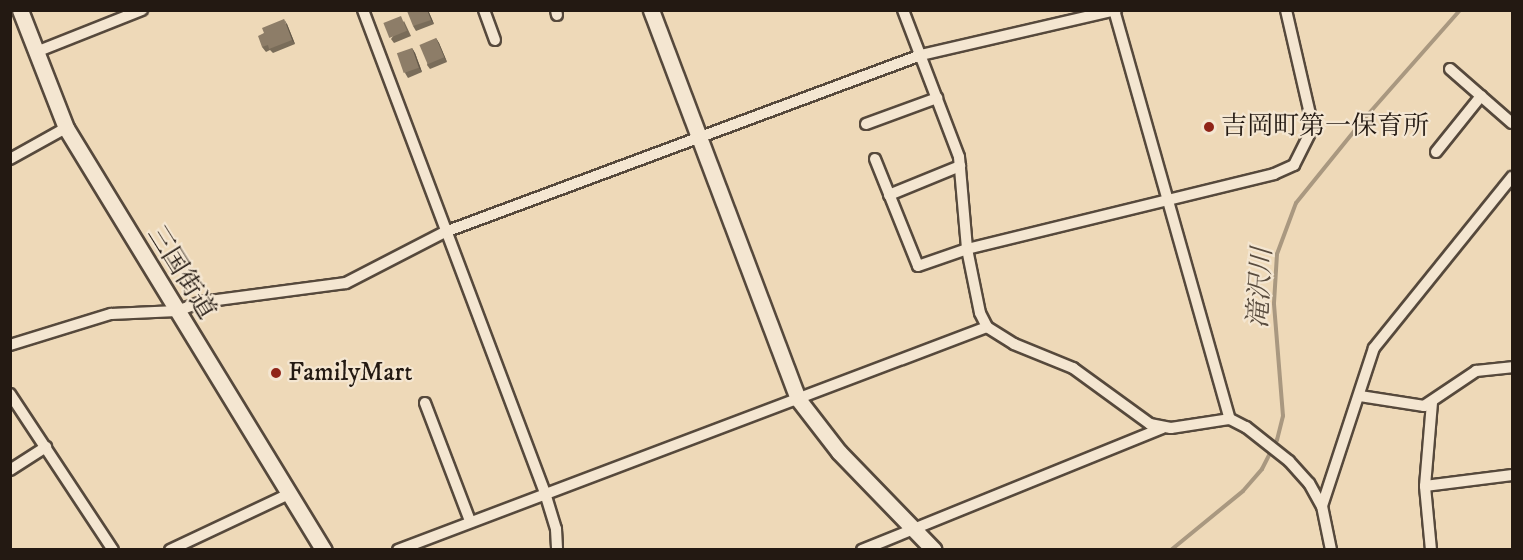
<!DOCTYPE html>
<html>
<head>
<meta charset="utf-8">
<style>
  body { margin:0 }
  #map { position:relative; width:1523px; height:560px; overflow:hidden; background:#eed9b8; font-family:"IM FELL DW Pica","Noto Serif JP",serif }
  div>[style] { position:absolute }
  .stream>* { height:4px; margin:-2px; padding:0 2px; transform-origin:2px; border-radius:2px; background:#a99880 }
  .roads { filter:drop-shadow(2px 0 #56493c) drop-shadow(-2px 0 #56493c) drop-shadow(0 2px #56493c) drop-shadow(0 -2px #56493c) }
  .street>* { height:10px; margin:-5px; padding:0 5px; transform-origin:5px; border-radius:5px; background:#f4e6d1 }
  .secondary>* { height:15px; margin:-7.5px; padding:0 7.5px; transform-origin:7.5px; border-radius:7.5px; background:#f4e6d1 }
  .wall>* { inset:0; background:#796c59 }
  .shaded-wall>* { inset:0; background:#635849 }
  .building>* { inset:0; background:#8d7d68; transform-origin:0 0 }
  .dots>* { width:16px; height:16px; translate:-50% -50%; box-sizing:border-box; border:3px solid #f4e6d1; border-radius:50% }
  span { translate:-50% -50%; white-space:nowrap; text-align:center; line-height:1.15; -webkit-text-stroke:4.5px #f4e6d1; paint-order:stroke }
  .poi-label { font-size:26px; color:#231912 }
  .left { translate:0 -50%; text-align:left }
  .street-label { font-size:26px; color:#231912 }
  .water-label { font-size:27px; color:#594c3e; font-style:italic }
  .frame { position:absolute; inset:0; border:12px solid #231912; pointer-events:none }
</style>
</head>
<body>
<div id="map">
  <div class="stream">
    <div style="left:1171px;top:550px;width:93px;rotate:-39.3deg"></div>
    <div style="left:1243px;top:491px;width:29px;rotate:-49deg"></div>
    <div style="left:1262px;top:469px;width:33px;rotate:-63deg"></div>
    <div style="left:1277px;top:440px;width:25px;rotate:-76deg"></div>
    <div style="left:1283px;top:416px;width:113px;rotate:-94.6deg"></div>
    <div style="left:1274px;top:303px;width:49px;rotate:-86.5deg"></div>
    <div style="left:1277px;top:254px;width:54px;rotate:-69.6deg"></div>
    <div style="left:1296px;top:203px;width:108px;rotate:-51deg"></div>
    <div style="left:1364px;top:119px;width:145px;rotate:-48.6deg"></div>
  </div>
  <div class="roads">
    <div class="street">
      <div style="left:363px;top:10px;width:516px;rotate:69.35deg"></div>
      <div style="left:545px;top:493px;width:38px;rotate:73deg"></div>
      <div style="left:556px;top:529px;width:21px;rotate:87deg"></div>
      <div style="left:484px;top:10px;width:32px;rotate:70deg"></div>
      <div style="left:556px;top:10px;width:5px;rotate:79deg"></div>
      <div style="left:903px;top:10px;width:157px;rotate:69.1deg"></div>
      <div style="left:959px;top:157px;width:92px;rotate:85deg"></div>
      <div style="left:967px;top:249px;width:65px;rotate:78.5deg"></div>
      <div style="left:980px;top:313px;width:16px;rotate:63deg"></div>
      <div style="left:987px;top:327px;width:32px;rotate:32deg"></div>
      <div style="left:1014px;top:344px;width:64px;rotate:22.1deg"></div>
      <div style="left:1073px;top:368px;width:95px;rotate:36deg"></div>
      <div style="left:1150px;top:424px;width:21px;rotate:11deg"></div>
      <div style="left:1171px;top:428px;width:60px;rotate:-8.7deg"></div>
      <div style="left:1230px;top:419px;width:18px;rotate:27deg"></div>
      <div style="left:1246px;top:427px;width:55px;rotate:38.3deg"></div>
      <div style="left:1289px;top:461px;width:30px;rotate:48deg"></div>
      <div style="left:1309px;top:483px;width:26px;rotate:61deg"></div>
      <div style="left:1322px;top:506px;width:45px;rotate:78.4deg"></div>
      <div style="left:1114px;top:10px;width:425px;rotate:74.2deg"></div>
      <div style="left:36px;top:52px;width:114px;rotate:-21.6deg"></div>
      <div style="left:1450px;top:69px;width:82px;rotate:41.1deg"></div>
      <div style="left:866px;top:124px;width:76px;rotate:-20.1deg"></div>
      <div style="left:1436px;top:152px;width:72px;rotate:-51.2deg"></div>
      <div style="left:10px;top:159px;width:64px;rotate:-29deg"></div>
      <div style="left:875px;top:159px;width:115px;rotate:68.1deg"></div>
      <div style="left:918px;top:266px;width:52px;rotate:-19.1deg"></div>
      <div style="left:967px;top:249px;width:316px;rotate:-13.7deg"></div>
      <div style="left:1274px;top:174px;width:22px;rotate:-24deg"></div>
      <div style="left:1294px;top:165px;width:42px;rotate:-63.4deg"></div>
      <div style="left:1313px;top:127px;width:120px;rotate:-103deg"></div>
      <div style="left:889px;top:195px;width:77px;rotate:-22.2deg"></div>
      <div style="left:10px;top:345px;width:106px;rotate:-17.1deg"></div>
      <div style="left:111px;top:314px;width:66px;rotate:-2.6deg"></div>
      <div style="left:177px;top:311px;width:27px;rotate:-20deg"></div>
      <div style="left:202px;top:302px;width:145px;rotate:-7.5deg"></div>
      <div style="left:346px;top:283px;width:111px;rotate:-27.3deg"></div>
      <div style="left:445px;top:232px;width:508px;rotate:-20.4deg"></div>
      <div style="left:921px;top:55px;width:200px;rotate:-13deg"></div>
      <div style="left:10px;top:394px;width:187px;rotate:56.6deg"></div>
      <div style="left:1360px;top:396px;width:65px;rotate:8.9deg"></div>
      <div style="left:1424px;top:406px;width:63px;rotate:-33.9deg"></div>
      <div style="left:1476px;top:371px;width:36px;rotate:-6deg"></div>
      <div style="left:425px;top:403px;width:126px;rotate:69.1deg"></div>
      <div style="left:10px;top:470px;width:43px;rotate:-32.6deg"></div>
      <div style="left:1425px;top:486px;width:88px;rotate:-7.2deg"></div>
      <div style="left:1322px;top:506px;width:166px;rotate:-71.8deg"></div>
      <div style="left:1374px;top:348px;width:220px;rotate:-51.1deg"></div>
      <div style="left:170px;top:550px;width:132px;rotate:-25.2deg"></div>
      <div style="left:398px;top:550px;width:630px;rotate:-20.74deg"></div>
      <div style="left:862px;top:550px;width:324px;rotate:-22.1deg"></div>
      <div style="left:1431px;top:550px;width:64px;rotate:-95.4deg"></div>
      <div style="left:1425px;top:486px;width:84px;rotate:-85.2deg"></div>
    </div>
    <div class="secondary">
      <div style="left:20px;top:10px;width:127px;rotate:68.7deg"></div>
      <div style="left:66px;top:128px;width:495px;rotate:58.6deg"></div>
      <div style="left:651px;top:10px;width:416px;rotate:69.3deg"></div>
      <div style="left:798px;top:399px;width:67px;rotate:52.3deg"></div>
      <div style="left:839px;top:452px;width:136px;rotate:45.9deg"></div>
    </div>
  </div>
  <div class="wall">
    <div style="clip-path:polygon(428px 10px,434px 24px,416px 31px,413px 26px)"></div>
    <div style="clip-path:polygon(404px 21px,411px 36px,394px 43px,391px 39px)"></div>
    <div style="clip-path:polygon(287px 24px,295px 44px,273px 53px,270px 50px,266px 52px,262px 47px,264px 33px)"></div>
    <div style="clip-path:polygon(436px 38px,439px 43px,447px 62px,430px 69px,427px 65px)"></div>
    <div style="clip-path:polygon(412px 48px,415px 53px,422px 72px,408px 78px,405px 73px)"></div>
  </div>
  <div class="shaded-wall">
    <div style="clip-path:polygon(427px 10px,428px 10px,434px 24px,431px 20px)"></div>
    <div style="clip-path:polygon(284px 19px,287px 24px,295px 44px,292px 40px)"></div>
    <div style="clip-path:polygon(436px 38px,439px 43px,447px 62px,444px 57px)"></div>
    <div style="clip-path:polygon(412px 48px,415px 53px,422px 72px,419px 68px)"></div>
  </div>
  <div class="building">
    <div style="clip-path:polygon(427px 10px,431px 20px,413px 26px,407px 11px)"></div>
    <div style="left:401px;top:16px;width:16px;height:19px;rotate:68deg"></div>
    <div style="clip-path:polygon(284px 19px,292px 40px,269px 49px,268px 45px,262px 47px,258px 36px,264px 33px,262px 28px)"></div>
    <div style="left:436px;top:38px;width:21px;height:18px;rotate:67deg"></div>
    <div style="left:412px;top:48px;width:21px;height:16px;rotate:71deg"></div>
  </div>
  <div class="dots">
    <div style="left:1209px;top:127px;background:#8f2418"></div>
    <div style="left:276px;top:373px;background:#8f2418"></div>
  </div>
  <div class="poi-label">
    <span class="left" style="left:1221px;top:127px">吉岡町第一保育所</span>
    <span class="left" style="left:288px;top:373px">FamilyMart</span>
  </div>
  <div class="street-label">
    <span style="left:181px;top:273px;rotate:58deg">三国街道</span>
  </div>
  <div class="water-label">
    <span style="left:1261px;top:288px;rotate:-87deg">滝沢川</span>
  </div>
  <div class="frame"></div>
</div>
</body>
</html>
